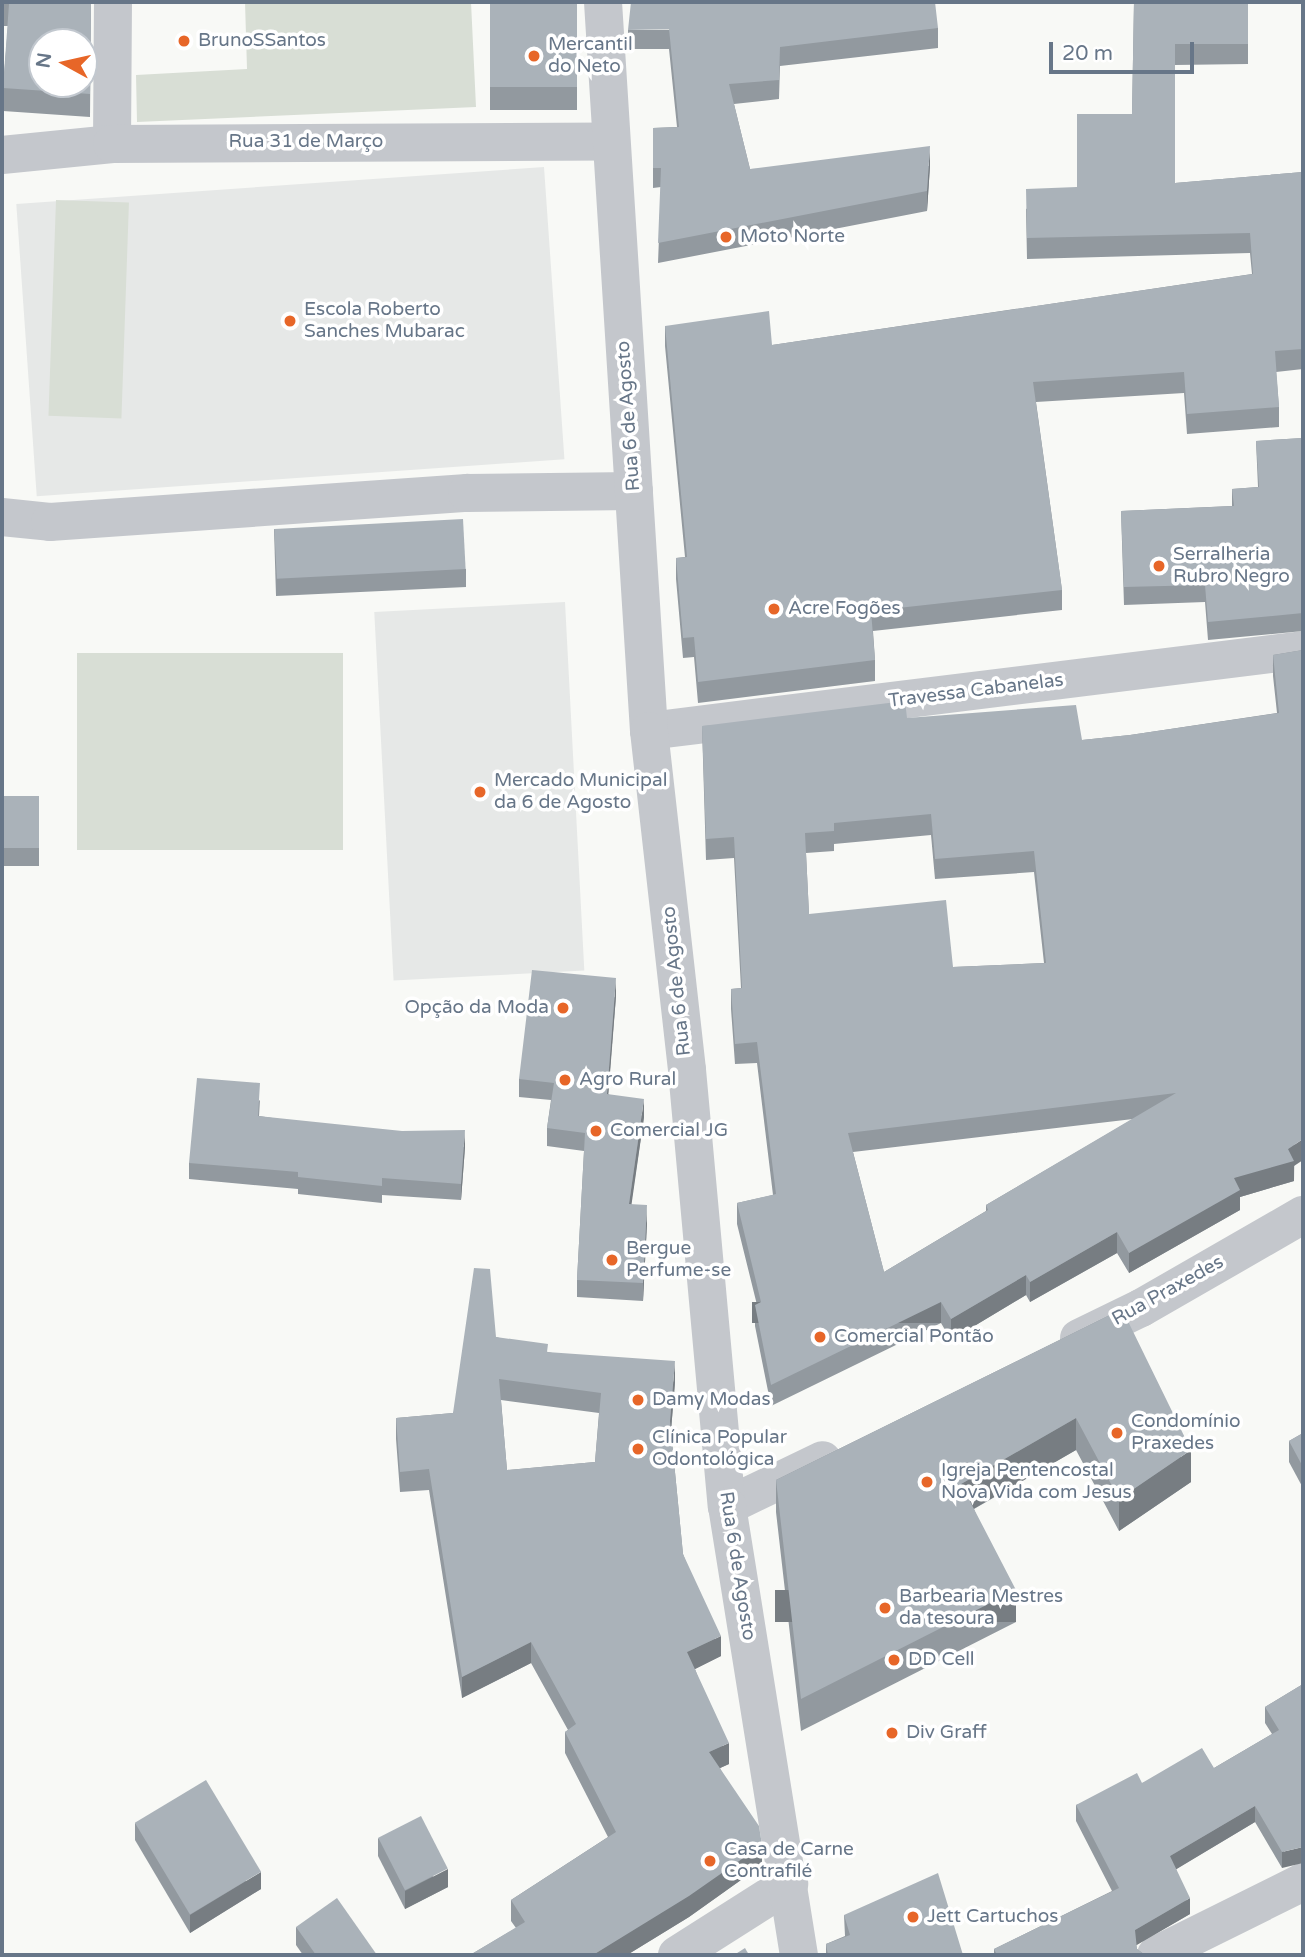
<!DOCTYPE html>
<html>
<head>
<meta charset="utf-8">
<style>
  body { margin:0 }
  #map { position:relative; width:1305px; height:1957px; overflow:hidden; background:#f8f9f6; font-family:"Varela Round",sans-serif }
  div>[style] { position:absolute }
  .built>* { inset:0; background:#e6e8e7; transform-origin:0 0 }
  .green>* { inset:0; background:#d8ded5; transform-origin:0 0 }
  .minor>* { height:38px; margin:-19px; padding:0 19px; transform-origin:19px; border-radius:19px; background:#c4c7cc }
  .tertiary>* { height:38px; margin:-19px; padding:0 19px; transform-origin:19px; border-radius:19px; background:#c4c7cc }
  .wall>* { inset:0; background:#92999f; transform-origin:0 0 }
  .shaded-wall>* { inset:0; background:#777d82; transform-origin:0 0 }
  .building>* { inset:0; background:#aab2b9; transform-origin:0 0 }
  .dots>* { width:19px; height:19px; translate:-50% -50%; box-sizing:border-box; border:4px solid #fff; border-radius:50% }
  span { translate:-50% -50%; white-space:nowrap; text-align:center; line-height:1.15; -webkit-text-stroke:7px #fff; paint-order:stroke }
  .poi-label { font-size:19px; color:#677688 }
  .left { translate:0 -50%; text-align:left }
  .right { translate:-100% -50%; text-align:right }
  .street-label { font-size:19px; color:#677688 }
  .frame { position:absolute; inset:0; border:4px solid #677688; pointer-events:none }
  .north { position:absolute; left:28px; top:28px; width:70px; height:70px; box-sizing:border-box; background:#fff; border:2px solid #c2c8cf; border-radius:50%; rotate:278deg; font-size:19px; font-weight:700; line-height:28px; text-align:center; color:#677688 }
  .north::after { content:''; display:block; margin:auto; width:24px; height:32px; background:#e76628; clip-path:polygon(50% 0,100% 100%,50% 72%,0 100%) }
  .scale { position:absolute; left:1049px; top:42px; width:145px; height:32px; box-sizing:border-box; border:4px solid #677688; border-top:0; padding-left:9px; font-size:21px; line-height:24px; white-space:nowrap; color:#677688; -webkit-text-stroke:5px #fff; paint-order:stroke }
</style>
</head>
<body>
<div id="map">
  <div class="built">
    <div style="left:544px;top:167px;width:293px;height:529px;rotate:86deg"></div>
    <div style="left:565px;top:602px;width:369px;height:191px;rotate:87deg"></div>
  </div>
  <div class="green">
    <div style="clip-path:polygon(245px 2px,471px 2px,476px 107px,137px 122px,136px 75px,247px 69px)"></div>
    <div style="left:56px;top:200px;width:73px;height:216px;rotate:2deg"></div>
    <div style="left:77px;top:653px;width:266px;height:197px"></div>
  </div>
  <div class="minor">
    <div style="left:112px;top:144px;width:142px;rotate:-89.6deg"></div>
    <div style="left:2px;top:155px;width:111px;rotate:-5.7deg"></div>
    <div style="left:112px;top:144px;width:498px;rotate:-0.3deg"></div>
    <div style="left:2px;top:517px;width:48px;rotate:5.9deg"></div>
    <div style="left:50px;top:522px;width:418px;rotate:-4deg"></div>
    <div style="left:467px;top:493px;width:167px;rotate:-0.7deg"></div>
    <div style="left:649px;top:731px;width:659px;rotate:-7.06deg"></div>
    <div style="left:1079px;top:1338px;width:69px;rotate:-25.8deg"></div>
    <div style="left:1141px;top:1308px;width:187px;rotate:-29.9deg"></div>
    <div style="left:727px;top:1506px;width:106px;rotate:-25.6deg"></div>
    <div style="left:677px;top:1955px;width:133px;rotate:-32.4deg"></div>
    <div style="left:1156px;top:1955px;width:164px;rotate:-26.4deg"></div>
  </div>
  <div class="tertiary">
    <div style="left:603px;top:2px;width:730px;rotate:86.39deg"></div>
    <div style="left:649px;top:731px;width:341px;rotate:83.6deg"></div>
    <div style="left:687px;top:1070px;width:438px;rotate:84.8deg"></div>
    <div style="left:727px;top:1506px;width:455px;rotate:80.9deg"></div>
  </div>
  <div class="wall">
    <div style="clip-path:polygon(2px 2px,91px 2px,90px 117px,3px 111px,3px 88px,8px 26px,2px 26px)"></div>
    <div style="left:490px;top:2px;width:87px;height:108px"></div>
    <div style="clip-path:polygon(1134px 2px,1248px 2px,1248px 64px,1175px 65px,1175px 183px,1303px 172px,1303px 369px,1276px 372px,1279px 407px,1279px 427px,1187px 434px,1184px 393px,1036px 402px,1062px 590px,1062px 610px,873px 631px,875px 660px,875px 681px,698px 703px,694px 657px,683px 658px,676px 579px,676px 558px,685px 557px,665px 346px,665px 326px,772px 345px,1252px 274px,1250px 253px,1027px 259px,1026px 209px,1077px 187px,1132px 114px)"></div>
    <div style="clip-path:polygon(938px 28px,938px 48px,780px 66px,779px 99px,734px 104px,750px 169px,930px 166px,927px 211px,658px 263px,661px 187px,653px 188px,653px 128px,677px 127px,669px 49px,628px 49px,628px 30px)"></div>
    <div style="clip-path:polygon(1303px 438px,1303px 631px,1208px 640px,1205px 602px,1124px 605px,1121px 511px,1232px 506px,1232px 489px,1258px 487px,1256px 441px)"></div>
    <div style="clip-path:polygon(274px 529px,466px 569px,466px 587px,276px 596px)"></div>
    <div style="clip-path:polygon(evenodd,1303px 650px,1294px 1181px,1240px 1197px,1240px 1210px,1129px 1273px,1117px 1253px,1030px 1302px,1026px 1295px,951px 1340px,941px 1323px,771px 1406px,755px 1326px,755px 1305px,757px 1305px,737px 1224px,737px 1203px,773px 1195px,757px 1063px,735px 1064px,731px 1009px,731px 989px,741px 988px,734px 858px,706px 860px,702px 726px,907px 718px,1082px 740px,1130px 735px,1277px 713px,1273px 676px,1273px 655px,1303px 650px,931px 835px,935px 879px,1034px 872px,1044px 963px,953px 967px,809px 914px,806px 853px,834px 851px,834px 844px,931px 835px,1303px 650px,1133px 1119px,986px 1205px,986px 1211px,884px 1272px,853px 1152px,1133px 1119px)"></div>
    <div style="left:2px;top:796px;width:37px;height:70px"></div>
    <div style="clip-path:polygon(616px 996px,608px 1094px,644px 1117px,631px 1204px,647px 1223px,643px 1301px,577px 1297px,577px 1280px,584px 1151px,547px 1146px,547px 1128px,551px 1100px,519px 1097px,519px 1079px)"></div>
    <div style="clip-path:polygon(260px 1100px,259px 1116px,465px 1147px,461px 1200px,382px 1195px,382px 1203px,298px 1194px,298px 1189px,189px 1179px,189px 1163px)"></div>
    <div style="clip-path:polygon(1122px 1309px,1191px 1482px,1119px 1531px,1076px 1450px,974px 1509px,1016px 1622px,801px 1731px,776px 1512px,776px 1480px)"></div>
    <div style="clip-path:polygon(evenodd,496px 1337px,548px 1352px,675px 1382px,671px 1431px,683px 1554px,721px 1656px,695px 1669px,729px 1764px,720px 1768px,762px 1865px,689px 1917px,627px 1955px,470px 1955px,516px 1928px,511px 1921px,511px 1900px,608px 1837px,565px 1753px,565px 1732px,568px 1730px,531px 1663px,462px 1698px,429px 1490px,400px 1492px,396px 1439px,396px 1418px,453px 1413px,496px 1337px,501px 1400px,599px 1413px,595px 1462px,507px 1470px,501px 1400px)"></div>
    <div style="clip-path:polygon(1303px 1433px,1303px 1488px,1289px 1462px,1289px 1441px)"></div>
    <div style="clip-path:polygon(1303px 1684px,1282px 1868px,1255px 1822px,1176px 1869px,1190px 1914px,1136px 1945px,1137px 1949px,1145px 1955px,994px 1955px,994px 1949px,1112px 1891px,1076px 1821px,1076px 1805px,1142px 1783px,1214px 1768px,1272px 1734px,1265px 1723px,1265px 1707px)"></div>
    <div style="clip-path:polygon(135px 1823px,261px 1889px,190px 1933px,135px 1840px)"></div>
    <div style="clip-path:polygon(378px 1838px,448px 1887px,405px 1909px,378px 1856px)"></div>
    <div style="clip-path:polygon(844px 1915px,963px 1955px,826px 1955px,826px 1944px,845px 1936px)"></div>
    <div style="clip-path:polygon(296px 1927px,377px 1955px,303px 1955px,296px 1945px)"></div>
  </div>
  <div class="shaded-wall">
    <div style="clip-path:polygon(930px 146px,930px 166px,927px 211px,927px 191px)"></div>
    <div style="clip-path:polygon(616px 978px,616px 996px,607px 1112px,607px 1094px)"></div>
    <div style="clip-path:polygon(644px 1099px,644px 1117px,629px 1222px,629px 1204px)"></div>
    <div style="clip-path:polygon(465px 1130px,465px 1147px,461px 1200px,461px 1184px)"></div>
    <div style="clip-path:polygon(1303px 1139px,1303px 1160px,1294px 1166px,1294px 1181px,1240px 1197px,1240px 1210px,1129px 1273px,1129px 1253px,1234px 1178px,1288px 1149px)"></div>
    <div style="clip-path:polygon(647px 1205px,647px 1223px,643px 1301px,643px 1283px)"></div>
    <div style="clip-path:polygon(1117px 1232px,1117px 1253px,1030px 1302px,1030px 1282px)"></div>
    <div style="clip-path:polygon(1026px 1275px,1026px 1295px,951px 1340px,951px 1319px)"></div>
    <div style="left:941px;top:1302px;width:21px;height:189px;rotate:90deg"></div>
    <div style="clip-path:polygon(675px 1361px,675px 1382px,670px 1442px,670px 1421px)"></div>
    <div style="clip-path:polygon(1076px 1418px,1076px 1450px,961px 1516px,961px 1484px)"></div>
    <div style="clip-path:polygon(1191px 1450px,1191px 1482px,1119px 1531px,1119px 1499px)"></div>
    <div style="left:1016px;top:1590px;width:32px;height:241px;rotate:90deg"></div>
    <div style="clip-path:polygon(721px 1636px,721px 1656px,687px 1673px,687px 1652px)"></div>
    <div style="clip-path:polygon(531px 1642px,531px 1663px,462px 1698px,462px 1677px)"></div>
    <div style="clip-path:polygon(729px 1743px,729px 1764px,709px 1773px,709px 1752px)"></div>
    <div style="clip-path:polygon(1255px 1806px,1255px 1822px,1170px 1873px,1170px 1856px)"></div>
    <div style="clip-path:polygon(762px 1845px,762px 1865px,689px 1917px,627px 1955px,593px 1955px)"></div>
    <div style="clip-path:polygon(1303px 1847px,1303px 1863px,1282px 1868px,1282px 1852px)"></div>
    <div style="clip-path:polygon(448px 1869px,448px 1887px,405px 1909px,405px 1891px)"></div>
    <div style="clip-path:polygon(261px 1872px,261px 1889px,190px 1933px,190px 1915px)"></div>
    <div style="clip-path:polygon(1190px 1898px,1190px 1914px,1135px 1946px,1135px 1930px)"></div>
  </div>
  <div class="building">
    <div style="clip-path:polygon(evenodd,2px 2px,91px 2px,90px 94px,3px 88px,9px 4px,2px 3px,2px 2px,42px 42px,84px 42px,84px 84px,42px 84px,42px 42px)"></div>
    <div style="left:490px;top:2px;width:87px;height:85px"></div>
    <div style="clip-path:polygon(631px 2px,935px 2px,938px 28px,780px 47px,779px 80px,729px 84px,750px 169px,930px 146px,927px 191px,658px 243px,661px 168px,653px 168px,653px 128px,679px 127px,669px 29px,628px 30px)"></div>
    <div style="clip-path:polygon(1134px 2px,1248px 2px,1248px 44px,1175px 44px,1175px 183px,1303px 172px,1303px 349px,1275px 351px,1279px 407px,1187px 414px,1184px 372px,1033px 382px,1062px 590px,871px 611px,875px 660px,698px 682px,694px 637px,683px 638px,676px 558px,687px 557px,665px 326px,769px 311px,772px 345px,1253px 274px,1250px 233px,1027px 238px,1026px 189px,1077px 187px,1077px 114px,1132px 114px)"></div>
    <div style="clip-path:polygon(1303px 438px,1303px 613px,1208px 622px,1205px 585px,1124px 587px,1121px 511px,1234px 506px,1232px 489px,1259px 487px,1256px 441px)"></div>
    <div style="left:463px;top:519px;width:50px;height:189px;rotate:87deg"></div>
    <div style="clip-path:polygon(evenodd,1303px 650px,1303px 1139px,1288px 1149px,1294px 1161px,1234px 1178px,1240px 1190px,1129px 1253px,1117px 1232px,1030px 1282px,1026px 1275px,951px 1319px,941px 1302px,771px 1385px,755px 1305px,761px 1302px,737px 1203px,776px 1194px,757px 1042px,735px 1044px,731px 989px,742px 988px,734px 837px,706px 839px,702px 726px,905px 701px,907px 718px,1076px 705px,1082px 740px,1130px 735px,1279px 713px,1273px 655px,1303px 650px,931px 814px,935px 859px,1034px 851px,1046px 963px,953px 967px,946px 900px,809px 914px,805px 833px,834px 831px,834px 823px,931px 814px,1303px 650px,1176px 1093px,986px 1205px,988px 1210px,884px 1272px,848px 1133px,1176px 1093px)"></div>
    <div style="left:2px;top:796px;width:37px;height:52px"></div>
    <div style="clip-path:polygon(532px 970px,616px 978px,607px 1094px,644px 1099px,629px 1204px,647px 1205px,643px 1283px,577px 1280px,585px 1133px,547px 1128px,554px 1083px,519px 1079px)"></div>
    <div style="clip-path:polygon(197px 1078px,260px 1083px,258px 1116px,402px 1131px,465px 1130px,461px 1184px,382px 1178px,382px 1186px,298px 1177px,298px 1172px,189px 1163px)"></div>
    <div style="clip-path:polygon(evenodd,474px 1268px,490px 1269px,496px 1337px,548px 1344px,547px 1352px,675px 1361px,670px 1421px,683px 1554px,721px 1636px,687px 1652px,729px 1743px,709px 1752px,759px 1826px,762px 1845px,689px 1896px,593px 1955px,470px 1955px,525px 1922px,511px 1900px,616px 1832px,565px 1732px,576px 1724px,531px 1642px,462px 1677px,429px 1469px,400px 1472px,396px 1418px,453px 1413px,474px 1268px,499px 1379px,601px 1393px,595px 1462px,507px 1470px,499px 1379px)"></div>
    <div style="clip-path:polygon(1122px 1309px,1191px 1450px,1119px 1499px,1076px 1418px,961px 1484px,1016px 1590px,801px 1699px,776px 1480px)"></div>
    <div style="clip-path:polygon(1303px 1433px,1303px 1467px,1289px 1441px)"></div>
    <div style="clip-path:polygon(1303px 1684px,1303px 1847px,1282px 1852px,1255px 1806px,1170px 1856px,1190px 1898px,1135px 1930px,1137px 1949px,1145px 1955px,997px 1955px,994px 1949px,1119px 1888px,1076px 1805px,1137px 1773px,1142px 1783px,1202px 1748px,1214px 1768px,1279px 1730px,1265px 1707px)"></div>
    <div style="left:206px;top:1780px;width:107px;height:83px;rotate:59deg"></div>
    <div style="left:421px;top:1816px;width:59px;height:48px;rotate:63deg"></div>
    <div style="clip-path:polygon(938px 1873px,963px 1955px,828px 1955px,826px 1944px,850px 1935px,844px 1915px)"></div>
    <div style="clip-path:polygon(337px 1898px,377px 1955px,316px 1955px,296px 1927px)"></div>
    <div style="clip-path:polygon(745px 1948px,749px 1955px,734px 1955px)"></div>
  </div>
  <div class="dots">
    <div style="left:184px;top:41px;background:#e76628"></div>
    <div style="left:534px;top:56px;background:#e76628"></div>
    <div style="left:726px;top:237px;background:#e76628"></div>
    <div style="left:290px;top:321px;background:#e76628"></div>
    <div style="left:1159px;top:566px;background:#e76628"></div>
    <div style="left:774px;top:609px;background:#e76628"></div>
    <div style="left:480px;top:792px;background:#e76628"></div>
    <div style="left:563px;top:1008px;background:#e76628"></div>
    <div style="left:565px;top:1080px;background:#e76628"></div>
    <div style="left:596px;top:1131px;background:#e76628"></div>
    <div style="left:612px;top:1260px;background:#e76628"></div>
    <div style="left:820px;top:1337px;background:#e76628"></div>
    <div style="left:638px;top:1400px;background:#e76628"></div>
    <div style="left:1117px;top:1433px;background:#e76628"></div>
    <div style="left:638px;top:1449px;background:#e76628"></div>
    <div style="left:927px;top:1482px;background:#e76628"></div>
    <div style="left:885px;top:1608px;background:#e76628"></div>
    <div style="left:894px;top:1660px;background:#e76628"></div>
    <div style="left:892px;top:1733px;background:#e76628"></div>
    <div style="left:710px;top:1861px;background:#e76628"></div>
    <div style="left:913px;top:1917px;background:#e76628"></div>
  </div>
  <div class="poi-label">
    <span class="left" style="left:198px;top:41px">BrunoSSantos</span>
    <span class="left" style="left:548px;top:56px">Mercantil<br>do Neto</span>
    <span class="left" style="left:740px;top:237px">Moto Norte</span>
    <span class="left" style="left:304px;top:321px">Escola Roberto<br>Sanches Mubarac</span>
    <span class="left" style="left:1173px;top:566px">Serralheria<br>Rubro Negro</span>
    <span class="left" style="left:788px;top:609px">Acre Fogões</span>
    <span class="left" style="left:494px;top:792px">Mercado Municipal<br>da 6 de Agosto</span>
    <span class="right" style="left:549px;top:1008px">Opção da Moda</span>
    <span class="left" style="left:579px;top:1080px">Agro Rural</span>
    <span class="left" style="left:610px;top:1131px">Comercial JG</span>
    <span class="left" style="left:626px;top:1260px">Bergue<br>Perfume-se</span>
    <span class="left" style="left:834px;top:1337px">Comercial Pontão</span>
    <span class="left" style="left:652px;top:1400px">Damy Modas</span>
    <span class="left" style="left:1131px;top:1433px">Condomínio<br>Praxedes</span>
    <span class="left" style="left:652px;top:1449px">Clínica Popular<br>Odontológica</span>
    <span class="left" style="left:941px;top:1482px">Igreja Pentencostal<br>Nova Vida com Jesus</span>
    <span class="left" style="left:899px;top:1608px">Barbearia Mestres<br>da tesoura</span>
    <span class="left" style="left:908px;top:1660px">DD Cell</span>
    <span class="left" style="left:906px;top:1733px">Div Graff</span>
    <span class="left" style="left:724px;top:1861px">Casa de Carne<br>Contrafilé</span>
    <span class="left" style="left:927px;top:1917px">Jett Cartuchos</span>
  </div>
  <div class="street-label">
    <span style="left:306px;top:142px">Rua 31 de Março</span>
    <span style="left:629px;top:416px;rotate:-94deg">Rua 6 de Agosto</span>
    <span style="left:976px;top:691px;rotate:-7deg">Travessa Cabanelas</span>
    <span style="left:677px;top:981px;rotate:-96deg">Rua 6 de Agosto</span>
    <span style="left:1168px;top:1291px;rotate:-29deg">Rua Praxedes</span>
    <span style="left:737px;top:1566px;rotate:81deg">Rua 6 de Agosto</span>
  </div>
  <div class="frame"></div>
  <div class="north">N</div>
  <div class="scale">20 m</div>
</div>
</body>
</html>
